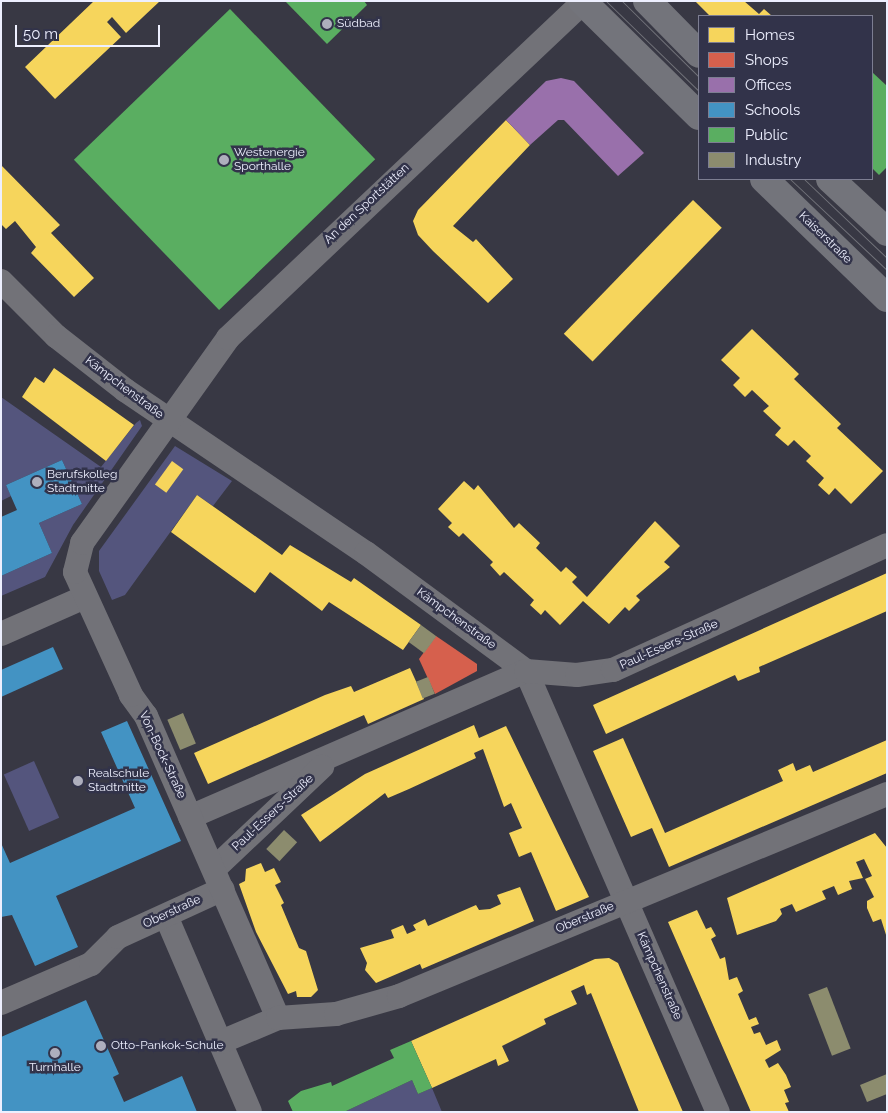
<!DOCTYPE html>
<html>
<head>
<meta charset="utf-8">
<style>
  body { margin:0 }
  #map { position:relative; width:888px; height:1113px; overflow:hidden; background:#383844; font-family:Raleway,sans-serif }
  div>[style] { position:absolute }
  .green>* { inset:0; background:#54557d; transform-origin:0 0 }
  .homes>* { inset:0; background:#f6d55c; transform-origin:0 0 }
  .shops>* { inset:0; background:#d6604d }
  .offices>* { inset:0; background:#9970ab }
  .schools>* { inset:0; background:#4393c3 }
  .public>* { inset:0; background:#5aae61; transform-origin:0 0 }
  .industry>* { inset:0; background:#8c8c6e; transform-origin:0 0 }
  .minor>* { height:24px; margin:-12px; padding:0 12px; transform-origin:12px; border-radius:12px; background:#727278 }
  .major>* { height:28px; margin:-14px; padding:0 14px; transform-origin:14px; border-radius:14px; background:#73747b }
  .tram>* { height:1px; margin:-0.5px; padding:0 0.5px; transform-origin:0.5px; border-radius:0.5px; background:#72737a }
  .dots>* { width:14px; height:14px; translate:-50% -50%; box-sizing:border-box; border:2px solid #32334a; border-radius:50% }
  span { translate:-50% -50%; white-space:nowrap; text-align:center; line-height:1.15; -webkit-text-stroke:5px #32334a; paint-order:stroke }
  .poi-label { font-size:12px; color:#edeffe }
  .left { translate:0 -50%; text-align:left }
  .street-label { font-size:12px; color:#edeffe }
  .frame { position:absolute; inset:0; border:2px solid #edeffe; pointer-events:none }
  .legend { position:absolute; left:698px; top:15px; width:175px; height:165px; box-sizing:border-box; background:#32334a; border:1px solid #7d7e92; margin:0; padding:6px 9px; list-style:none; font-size:15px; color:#edeffe }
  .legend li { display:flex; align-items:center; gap:10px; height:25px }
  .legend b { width:25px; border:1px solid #7d7e92 }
  .scale { position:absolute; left:15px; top:25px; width:145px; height:22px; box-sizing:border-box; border:2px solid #edeffe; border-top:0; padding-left:6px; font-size:15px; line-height:18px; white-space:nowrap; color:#edeffe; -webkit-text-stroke:4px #32334a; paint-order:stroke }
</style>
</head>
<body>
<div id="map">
  <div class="green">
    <div style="clip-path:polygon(1px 397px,101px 467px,136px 423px,140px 420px,142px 426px,73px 525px,45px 577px,1px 596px,1px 576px,52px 553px,39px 523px,82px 504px,62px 460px,6px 485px,11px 496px,1px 501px)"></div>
    <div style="clip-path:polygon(175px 446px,232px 481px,213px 506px,197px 495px,125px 595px,112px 600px,99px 571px,99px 551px)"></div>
    <div style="left:34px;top:761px;width:62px;height:33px;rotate:66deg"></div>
    <div style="clip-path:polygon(412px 1080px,418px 1094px,432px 1088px,442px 1112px,344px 1112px)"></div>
  </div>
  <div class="homes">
    <div style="clip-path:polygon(94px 1px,160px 1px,126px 33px,112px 17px,107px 22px,121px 37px,55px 99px,25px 67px)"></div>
    <div style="clip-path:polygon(695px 1px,744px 1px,759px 14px,764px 9px,772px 16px,710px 16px)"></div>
    <div style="clip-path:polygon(506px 120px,530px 145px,453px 226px,473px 242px,476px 239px,513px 279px,488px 303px,433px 251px,418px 235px,413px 221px,418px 210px)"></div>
    <div style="clip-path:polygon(1px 165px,60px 225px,51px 233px,94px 278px,74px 297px,31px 253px,36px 247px,15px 221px,6px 229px,1px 224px)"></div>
    <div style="left:693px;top:200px;width:40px;height:186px;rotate:44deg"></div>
    <div style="clip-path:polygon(752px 329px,799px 374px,794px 379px,841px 424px,837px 428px,883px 471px,851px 504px,835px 488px,829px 495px,818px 485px,824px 478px,806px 461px,811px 456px,794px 440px,788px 446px,775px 435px,781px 428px,763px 411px,769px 406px,752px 390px,745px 397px,733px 385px,740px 378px,721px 360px)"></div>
    <div style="clip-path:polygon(54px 368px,134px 425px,106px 461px,22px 397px,35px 377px,44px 383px)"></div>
    <div style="left:172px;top:461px;width:14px;height:29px;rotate:36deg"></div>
    <div style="clip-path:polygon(464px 481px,474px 490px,478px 485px,514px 528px,519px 523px,540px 543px,536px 548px,561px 572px,566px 567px,577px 577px,572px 582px,587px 597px,655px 521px,680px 546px,664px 562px,670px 567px,636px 596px,640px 600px,629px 611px,625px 607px,609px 624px,583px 601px,560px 625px,545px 610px,541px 615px,530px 605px,534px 600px,504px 572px,500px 576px,490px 565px,493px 562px,463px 533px,459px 537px,448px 527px,452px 523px,438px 509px)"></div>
    <div style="clip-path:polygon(197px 495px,282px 555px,290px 545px,351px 582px,354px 578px,421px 625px,403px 650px,329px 602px,322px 611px,270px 572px,255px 593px,171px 532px)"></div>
    <div style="clip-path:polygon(887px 573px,887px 611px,759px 667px,760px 672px,738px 681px,735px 675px,606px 734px,593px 705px)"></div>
    <div style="clip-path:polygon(410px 668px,424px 699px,368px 724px,364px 715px,208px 784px,194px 753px,325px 695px,351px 686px,354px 692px)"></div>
    <div style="clip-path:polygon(474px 725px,479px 738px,506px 726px,589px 897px,556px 911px,531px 852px,519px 857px,509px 833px,522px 828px,511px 803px,504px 807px,483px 749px,474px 753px,476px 758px,409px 789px,388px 798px,385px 793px,320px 842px,301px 815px,365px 774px)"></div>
    <div style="clip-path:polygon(623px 738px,665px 833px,783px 781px,778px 770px,793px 763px,796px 771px,810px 765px,813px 772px,887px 740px,887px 773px,669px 867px,652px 828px,631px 837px,593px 751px)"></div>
    <div style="clip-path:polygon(875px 833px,887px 848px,887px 938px,881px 919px,873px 922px,867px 908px,867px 901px,874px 897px,865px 879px,872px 876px,864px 859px,856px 862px,863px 878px,849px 881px,852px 889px,838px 895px,834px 886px,822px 891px,826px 899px,796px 912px,792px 904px,780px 909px,782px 914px,776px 921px,737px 935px,727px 898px)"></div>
    <div style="clip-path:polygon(261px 863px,265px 872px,274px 868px,281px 882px,275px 885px,284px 903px,281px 905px,299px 948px,306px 951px,318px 990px,311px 997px,297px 997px,296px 991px,288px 994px,256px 932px,239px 884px,245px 881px,246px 869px)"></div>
    <div style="clip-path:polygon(520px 887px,534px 921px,422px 969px,420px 964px,376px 983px,365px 970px,367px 963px,360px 948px,394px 938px,391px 930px,403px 925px,407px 934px,416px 930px,413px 925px,425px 919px,428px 926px,476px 905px,479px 910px,490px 909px,501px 904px,497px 895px)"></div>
    <div style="clip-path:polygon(697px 910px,706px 929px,711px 927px,716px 936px,711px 939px,720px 959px,725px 957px,729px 980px,737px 977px,743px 991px,738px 994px,749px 1020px,756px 1017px,759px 1024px,751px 1027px,754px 1034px,760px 1032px,766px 1045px,777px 1040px,781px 1050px,765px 1060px,769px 1068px,778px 1063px,786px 1075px,791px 1087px,784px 1090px,789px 1102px,785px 1103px,789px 1112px,797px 1112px,751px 1112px,668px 922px)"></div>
    <div style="clip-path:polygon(609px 958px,618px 963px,683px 1112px,639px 1112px,591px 993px,587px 995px,584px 985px,571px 991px,577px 1004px,544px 1019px,546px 1024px,502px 1046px,509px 1061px,498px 1066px,496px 1059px,432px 1088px,411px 1041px,595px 959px)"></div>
  </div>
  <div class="shops">
    <div style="clip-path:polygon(436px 636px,477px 664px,477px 671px,435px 694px,419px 659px)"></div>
  </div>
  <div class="offices">
    <div style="clip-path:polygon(561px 78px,574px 81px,644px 153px,618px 176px,564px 120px,558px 120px,530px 145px,506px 120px,546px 81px)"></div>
  </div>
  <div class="schools">
    <div style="clip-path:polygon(62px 460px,82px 504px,39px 523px,52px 553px,1px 576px,1px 517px,17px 510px,6px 485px)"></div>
    <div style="clip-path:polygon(53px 647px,63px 669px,1px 697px,1px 670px)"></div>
    <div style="clip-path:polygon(127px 721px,181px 841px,56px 896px,78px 947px,35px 966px,12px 915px,1px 917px,1px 843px,10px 863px,135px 808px,101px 732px)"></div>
    <div style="clip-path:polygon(86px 1000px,119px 1074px,113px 1077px,124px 1102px,182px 1076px,197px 1112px,1px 1112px,1px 1037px)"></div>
  </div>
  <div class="public">
    <div style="clip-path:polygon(285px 1px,364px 1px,367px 5px,327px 44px)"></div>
    <div style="left:230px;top:9px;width:209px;height:217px;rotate:46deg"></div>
    <div style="clip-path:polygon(872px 72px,887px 86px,887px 167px,879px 175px,872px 168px)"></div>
    <div style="clip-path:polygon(411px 1041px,432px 1088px,418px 1094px,412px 1080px,344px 1112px,293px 1112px,288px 1101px,301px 1091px,331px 1082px,332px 1086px,394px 1058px,390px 1050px)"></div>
  </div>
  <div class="industry">
    <div style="left:421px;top:625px;width:19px;height:21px;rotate:36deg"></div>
    <div style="left:428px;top:677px;width:18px;height:13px;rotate:68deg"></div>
    <div style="left:183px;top:713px;width:33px;height:17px;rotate:67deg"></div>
    <div style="left:284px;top:830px;width:18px;height:26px;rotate:43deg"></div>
    <div style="left:827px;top:987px;width:66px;height:20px;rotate:69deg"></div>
    <div style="clip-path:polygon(887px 1074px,887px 1094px,867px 1102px,860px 1085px)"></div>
  </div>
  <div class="minor">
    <div style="left:1px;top:281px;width:78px;rotate:45deg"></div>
    <div style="left:56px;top:336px;width:88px;rotate:38deg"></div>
    <div style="left:125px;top:390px;width:291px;rotate:34.1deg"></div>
    <div style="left:366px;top:553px;width:199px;rotate:36.4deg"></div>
    <div style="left:526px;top:671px;width:481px;rotate:66.5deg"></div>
    <div style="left:1px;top:634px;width:92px;rotate:-23.8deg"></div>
    <div style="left:190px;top:817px;width:366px;rotate:-23.5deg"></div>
    <div style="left:526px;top:671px;width:51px;rotate:4.5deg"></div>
    <div style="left:577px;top:675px;width:36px;rotate:-8deg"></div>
    <div style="left:613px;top:670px;width:301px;rotate:-24.5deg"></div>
    <div style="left:214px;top:869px;width:149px;rotate:-43.4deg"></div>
    <div style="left:166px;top:916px;width:213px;rotate:66.8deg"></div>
    <div style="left:1px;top:1003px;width:98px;rotate:-23.4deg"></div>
    <div style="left:91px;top:964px;width:38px;rotate:-45deg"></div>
    <div style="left:118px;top:937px;width:115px;rotate:-24.6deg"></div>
    <div style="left:278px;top:1018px;width:330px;rotate:-113.6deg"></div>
    <div style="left:146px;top:716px;width:26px;rotate:-126deg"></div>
    <div style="left:131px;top:695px;width:135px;rotate:-114.5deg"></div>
    <div style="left:75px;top:572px;width:30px;rotate:-76deg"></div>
    <div style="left:82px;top:543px;width:252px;rotate:-54.5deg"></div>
    <div style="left:228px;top:338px;width:489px;rotate:-43.4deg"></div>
    <div style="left:221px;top:1042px;width:62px;rotate:-22.8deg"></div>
    <div style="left:278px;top:1018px;width:58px;rotate:-3.9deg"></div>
    <div style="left:336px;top:1014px;width:66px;rotate:-15.9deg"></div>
    <div style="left:399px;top:996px;width:528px;rotate:-22.49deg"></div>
  </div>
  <div class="major">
    <div style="left:582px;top:1px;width:164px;rotate:44.5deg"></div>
    <div style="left:647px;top:1px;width:74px;rotate:45.5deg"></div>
    <div style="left:764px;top:179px;width:171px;rotate:44.1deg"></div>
    <div style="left:830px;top:179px;width:78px;rotate:42.9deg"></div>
  </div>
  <div class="tram">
    <div style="left:606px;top:1px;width:129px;rotate:44.1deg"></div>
    <div style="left:622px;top:1px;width:108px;rotate:44.6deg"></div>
    <div style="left:790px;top:179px;width:133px;rotate:43.2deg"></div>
    <div style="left:804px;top:179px;width:115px;rotate:43.6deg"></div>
  </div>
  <div class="dots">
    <div style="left:327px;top:24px;background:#aeafbd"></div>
    <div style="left:224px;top:160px;background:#aeafbd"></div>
    <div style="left:37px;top:482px;background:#aeafbd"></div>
    <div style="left:78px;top:781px;background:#aeafbd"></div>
    <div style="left:101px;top:1046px;background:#aeafbd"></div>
    <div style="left:55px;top:1053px;background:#aeafbd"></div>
  </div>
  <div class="poi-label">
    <span class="left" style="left:337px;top:24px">Südbad</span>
    <span class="left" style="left:234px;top:160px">Westenergie<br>Sporthalle</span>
    <span class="left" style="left:47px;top:482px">Berufskolleg<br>Stadtmitte</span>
    <span class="left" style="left:88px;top:781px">Realschule<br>Stadtmitte</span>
    <span class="left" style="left:111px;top:1046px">Otto-Pankok-Schule</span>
    <span style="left:55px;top:1068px">Turnhalle</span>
  </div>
  <div class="street-label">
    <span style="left:367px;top:204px;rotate:-43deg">An den Sportstätten</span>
    <span style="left:825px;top:238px;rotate:44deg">Kaiserstraße</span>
    <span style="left:124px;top:388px;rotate:37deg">Kämpchenstraße</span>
    <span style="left:456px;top:619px;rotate:36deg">Kämpchenstraße</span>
    <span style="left:669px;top:645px;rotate:-24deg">Paul-Essers-Straße</span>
    <span style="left:162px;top:755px;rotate:65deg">Von-Bock-Straße</span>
    <span style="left:273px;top:813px;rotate:-43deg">Paul-Essers-Straße</span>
    <span style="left:172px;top:912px;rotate:-25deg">Oberstraße</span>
    <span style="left:585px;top:918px;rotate:-23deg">Oberstraße</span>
    <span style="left:659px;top:976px;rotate:66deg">Kämpchenstraße</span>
  </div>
  <div class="frame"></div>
  <ul class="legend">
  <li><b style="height:14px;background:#f6d55c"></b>Homes</li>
  <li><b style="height:14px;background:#d6604d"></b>Shops</li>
  <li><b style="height:14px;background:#9970ab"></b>Offices</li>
  <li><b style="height:14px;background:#4393c3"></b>Schools</li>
  <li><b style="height:14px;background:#5aae61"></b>Public</li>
  <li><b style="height:14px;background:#8c8c6e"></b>Industry</li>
  </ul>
  <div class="scale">50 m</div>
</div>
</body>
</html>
